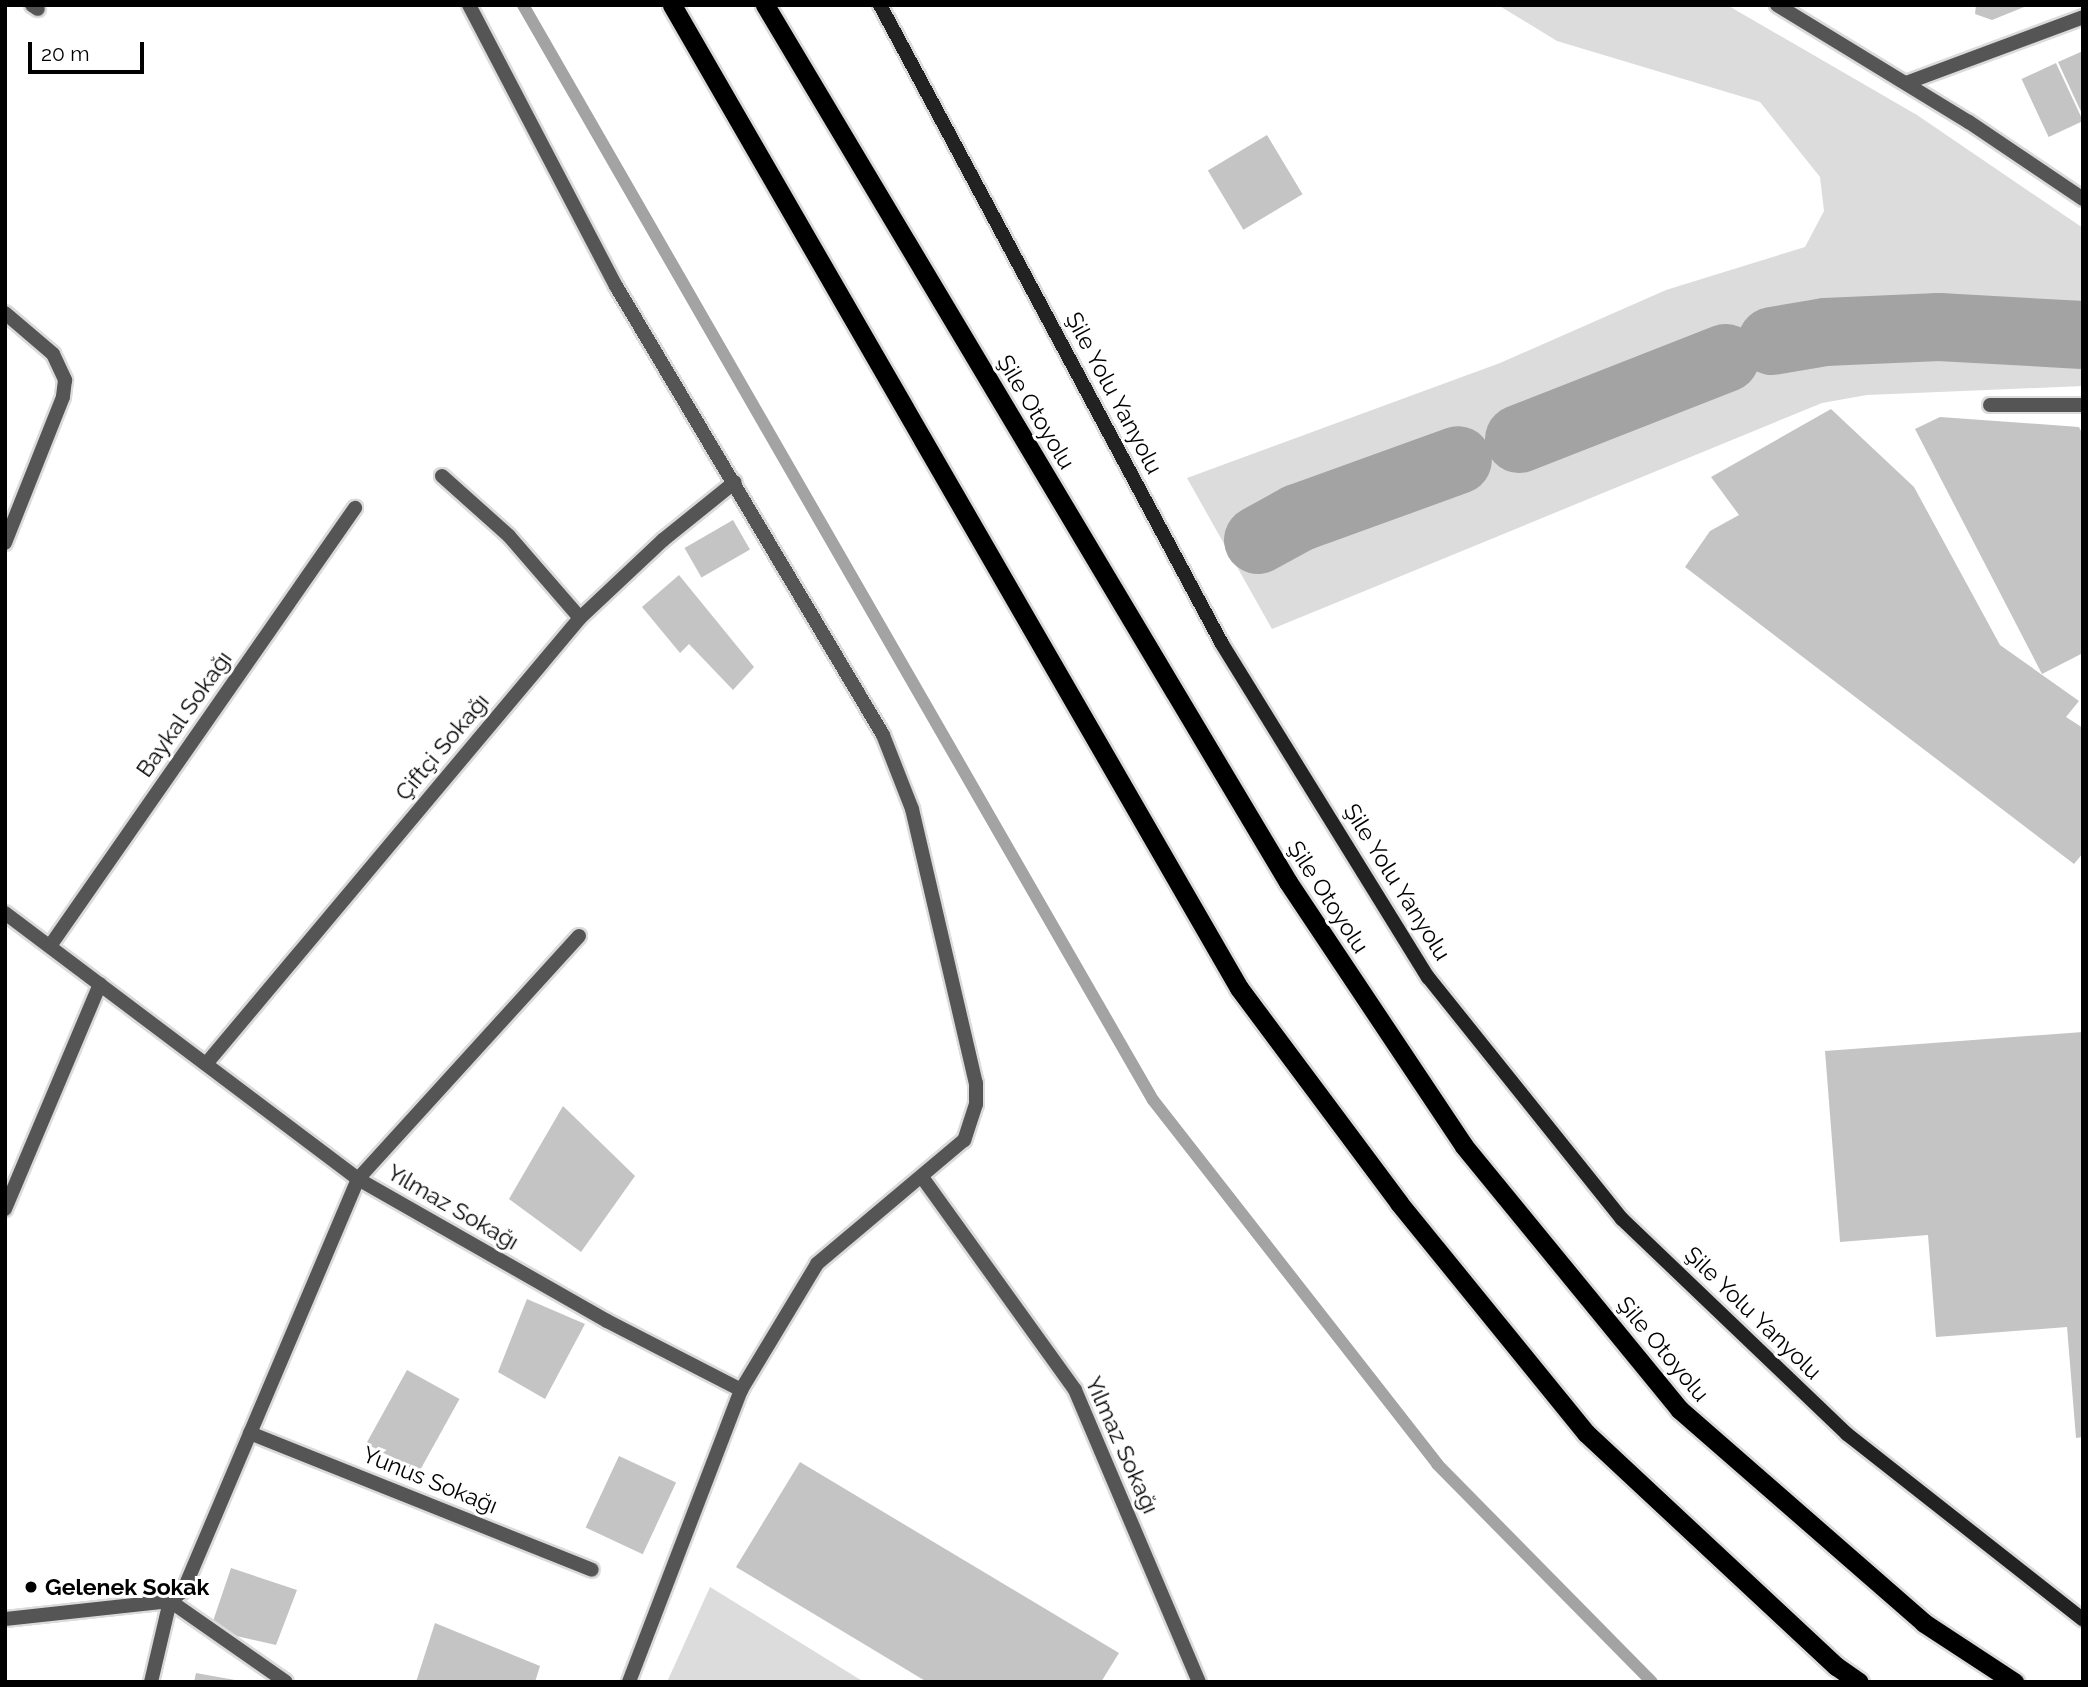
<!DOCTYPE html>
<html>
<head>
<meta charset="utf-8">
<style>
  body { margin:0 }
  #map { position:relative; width:2088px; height:1687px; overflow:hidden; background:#fff; font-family:Raleway,sans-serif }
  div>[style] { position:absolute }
  .green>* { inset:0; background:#dcdcdc }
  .stream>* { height:12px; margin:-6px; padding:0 6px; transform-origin:6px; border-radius:6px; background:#a3a3a3 }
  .river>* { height:68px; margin:-34px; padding:0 34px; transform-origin:34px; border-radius:34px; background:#a3a3a3 }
  .building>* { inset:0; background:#c4c4c4; transform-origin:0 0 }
  .roads { filter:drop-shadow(2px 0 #dbdbdb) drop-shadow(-2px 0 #dbdbdb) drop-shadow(0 2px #dbdbdb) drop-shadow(0 -2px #dbdbdb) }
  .service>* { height:14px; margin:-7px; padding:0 7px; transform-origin:7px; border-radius:7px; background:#555 }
  .minor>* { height:14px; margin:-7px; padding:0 7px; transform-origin:7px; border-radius:7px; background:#555 }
  .secondary>* { height:14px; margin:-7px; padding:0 7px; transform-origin:7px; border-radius:7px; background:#222 }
  .trunk>* { height:19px; margin:-9.5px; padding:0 9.5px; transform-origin:9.5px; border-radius:9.5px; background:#000 }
  .dots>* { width:19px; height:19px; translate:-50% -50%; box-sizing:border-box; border:4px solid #fff; border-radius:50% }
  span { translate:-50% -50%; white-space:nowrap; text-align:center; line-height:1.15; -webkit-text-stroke:6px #fff; paint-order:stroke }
  .street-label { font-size:23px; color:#000 }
  .poi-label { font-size:23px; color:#000; font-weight:700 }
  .left { translate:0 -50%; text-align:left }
  .frame { position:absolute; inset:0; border:7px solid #000; pointer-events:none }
  .scale { position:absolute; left:28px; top:42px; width:116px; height:32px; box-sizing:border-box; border:4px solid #000; border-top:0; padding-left:9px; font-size:21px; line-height:24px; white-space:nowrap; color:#000; -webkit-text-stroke:5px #fff; paint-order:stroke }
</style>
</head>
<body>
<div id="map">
  <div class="green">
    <div style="clip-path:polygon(1498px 5px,1727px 5px,1917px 115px,2083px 228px,2083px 386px,1867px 395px,1822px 403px,1272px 629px,1187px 478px,1500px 363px,1666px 290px,1805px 247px,1824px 211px,1820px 177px,1760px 102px,1557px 41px)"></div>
    <div style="clip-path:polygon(710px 1587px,864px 1682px,667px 1682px)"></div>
  </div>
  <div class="stream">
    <div style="left:523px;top:5px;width:1263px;rotate:60.09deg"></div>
    <div style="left:1153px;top:1100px;width:462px;rotate:52deg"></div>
    <div style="left:1437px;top:1464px;width:306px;rotate:45.4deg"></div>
  </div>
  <div class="river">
    <div style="left:1772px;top:341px;width:54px;rotate:-9.6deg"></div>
    <div style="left:1825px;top:332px;width:114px;rotate:-2.5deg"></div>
    <div style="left:1939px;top:327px;width:144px;rotate:3.2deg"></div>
    <div style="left:1519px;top:439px;width:222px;rotate:-21.4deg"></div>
    <div style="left:1258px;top:540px;width:46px;rotate:-28.8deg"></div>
    <div style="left:1298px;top:518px;width:170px;rotate:-19.9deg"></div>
  </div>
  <div class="building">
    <div style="clip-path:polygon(1976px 5px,2029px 5px,1992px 20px,1975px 14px)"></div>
    <div style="clip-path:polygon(2083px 51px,2083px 116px,2058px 62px)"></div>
    <div style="left:2056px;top:63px;width:64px;height:38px;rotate:65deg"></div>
    <div style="left:1267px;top:135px;width:69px;height:69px;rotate:59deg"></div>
    <div style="clip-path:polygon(1831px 409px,1914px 487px,2000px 645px,2079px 701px,2066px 717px,2083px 728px,2083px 853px,2074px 864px,1685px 567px,1710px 531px,1739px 515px,1711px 477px)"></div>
    <div style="clip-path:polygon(1940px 417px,2079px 427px,2083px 435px,2083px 653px,2042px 674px,1915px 429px)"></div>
    <div style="left:733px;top:520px;width:34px;height:56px;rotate:60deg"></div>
    <div style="clip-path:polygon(679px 575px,754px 667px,733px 690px,689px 644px,680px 653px,642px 607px)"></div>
    <div style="clip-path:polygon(2083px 1032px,2083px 1437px,2076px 1438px,2067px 1327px,1936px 1337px,1928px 1235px,1840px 1242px,1825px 1051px)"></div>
    <div style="clip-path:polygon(563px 1106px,635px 1176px,581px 1252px,509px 1199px)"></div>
    <div style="clip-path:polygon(527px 1299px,585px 1324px,545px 1399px,498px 1372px)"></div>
    <div style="left:407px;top:1370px;width:60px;height:84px;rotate:29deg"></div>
    <div style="left:619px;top:1456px;width:63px;height:79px;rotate:25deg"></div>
    <div style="clip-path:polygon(800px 1462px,1119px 1653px,1101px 1682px,927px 1682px,736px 1567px)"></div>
    <div style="clip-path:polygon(231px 1568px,297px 1590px,276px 1645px,210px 1630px)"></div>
    <div style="clip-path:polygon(435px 1623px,540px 1666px,535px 1682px,416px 1682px)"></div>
    <div style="clip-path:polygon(196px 1673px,235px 1680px,235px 1682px,194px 1682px)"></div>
  </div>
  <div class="roads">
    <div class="service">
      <div style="left:1990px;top:405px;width:93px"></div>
      <div style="left:442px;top:476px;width:90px;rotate:41.8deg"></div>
      <div style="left:509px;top:536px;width:108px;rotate:49.1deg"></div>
    </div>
    <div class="minor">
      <div style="left:32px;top:5px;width:7px;rotate:34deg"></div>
      <div style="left:469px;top:5px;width:317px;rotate:62.4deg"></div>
      <div style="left:616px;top:286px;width:522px;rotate:59.26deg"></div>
      <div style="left:883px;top:735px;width:79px;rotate:68.6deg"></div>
      <div style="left:912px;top:809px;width:281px;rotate:76.9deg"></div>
      <div style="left:976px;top:1083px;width:21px;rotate:90deg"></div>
      <div style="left:976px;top:1104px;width:38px;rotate:108deg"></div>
      <div style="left:964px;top:1140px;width:192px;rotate:139.9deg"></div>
      <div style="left:817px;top:1264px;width:147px;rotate:121.1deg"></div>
      <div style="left:741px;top:1390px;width:313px;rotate:111deg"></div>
      <div style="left:1777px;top:5px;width:225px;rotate:31.4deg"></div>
      <div style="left:1969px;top:122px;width:138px;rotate:34deg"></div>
      <div style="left:1906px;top:83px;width:189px;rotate:-20.4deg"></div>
      <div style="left:5px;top:313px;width:63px;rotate:40.5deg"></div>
      <div style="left:53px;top:354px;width:29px;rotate:65deg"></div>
      <div style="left:65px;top:380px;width:17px;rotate:97deg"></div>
      <div style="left:63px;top:397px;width:157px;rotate:111.7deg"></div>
      <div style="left:5px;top:913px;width:442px;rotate:37deg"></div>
      <div style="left:358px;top:1179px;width:448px;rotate:113deg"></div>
      <div style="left:183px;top:1591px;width:16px;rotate:142deg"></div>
      <div style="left:170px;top:1601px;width:166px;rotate:173.8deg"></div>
      <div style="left:579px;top:936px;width:328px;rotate:132.3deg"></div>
      <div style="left:358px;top:1179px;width:287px;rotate:29.7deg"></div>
      <div style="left:607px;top:1321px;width:151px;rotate:27.2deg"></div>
      <div style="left:50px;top:946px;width:534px;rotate:-55.15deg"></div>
      <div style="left:206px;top:1064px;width:582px;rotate:-50.02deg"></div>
      <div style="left:580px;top:618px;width:114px;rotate:-43.2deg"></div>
      <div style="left:663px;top:540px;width:92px;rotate:-38.9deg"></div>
      <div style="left:922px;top:1177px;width:262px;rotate:54.3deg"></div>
      <div style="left:1075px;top:1390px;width:317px;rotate:67deg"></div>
      <div style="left:5px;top:1209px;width:244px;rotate:-67.1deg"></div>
      <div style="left:250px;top:1433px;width:368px;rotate:21.8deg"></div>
      <div style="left:170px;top:1601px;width:141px;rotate:34.9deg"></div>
      <div style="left:151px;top:1682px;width:83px;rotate:-76.8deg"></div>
    </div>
    <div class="secondary">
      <div style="left:880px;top:5px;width:725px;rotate:61.84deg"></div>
      <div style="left:1222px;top:644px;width:392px;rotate:58.3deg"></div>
      <div style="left:1428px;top:977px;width:310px;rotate:51.3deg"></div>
      <div style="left:1622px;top:1219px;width:311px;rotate:43.7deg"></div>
      <div style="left:1847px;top:1434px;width:300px;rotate:38.2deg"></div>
    </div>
    <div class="trunk">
      <div style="left:672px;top:5px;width:1135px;rotate:60.02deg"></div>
      <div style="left:1239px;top:988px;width:268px;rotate:53.3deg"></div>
      <div style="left:1399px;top:1203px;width:296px;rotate:50.9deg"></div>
      <div style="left:1586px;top:1433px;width:342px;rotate:43deg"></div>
      <div style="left:1836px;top:1666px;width:28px;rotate:35deg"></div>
      <div style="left:765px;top:5px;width:1021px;rotate:59.19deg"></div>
      <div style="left:1288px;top:882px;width:317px;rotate:56.3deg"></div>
      <div style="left:1464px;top:1146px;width:340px;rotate:50.7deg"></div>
      <div style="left:1679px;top:1409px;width:325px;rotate:41.1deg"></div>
      <div style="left:1924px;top:1623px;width:108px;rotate:33.2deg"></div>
    </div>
  </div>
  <div class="dots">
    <div style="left:31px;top:1587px;background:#000"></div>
  </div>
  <div class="street-label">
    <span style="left:1114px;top:393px;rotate:62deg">Şile Yolu Yanyolu</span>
    <span style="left:1036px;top:412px;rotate:59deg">Şile Otoyolu</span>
    <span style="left:184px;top:714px;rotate:-55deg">Baykal Sokağı</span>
    <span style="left:442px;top:747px;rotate:-50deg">Çiftçi Sokağı</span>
    <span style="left:1397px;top:882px;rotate:58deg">Şile Yolu Yanyolu</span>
    <span style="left:1328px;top:897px;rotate:57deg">Şile Otoyolu</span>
    <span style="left:453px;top:1207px;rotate:30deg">Yılmaz Sokağı</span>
    <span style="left:1753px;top:1313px;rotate:44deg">Şile Yolu Yanyolu</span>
    <span style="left:1663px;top:1349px;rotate:50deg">Şile Otoyolu</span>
    <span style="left:1122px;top:1445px;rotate:66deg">Yılmaz Sokağı</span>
    <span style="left:430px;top:1480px;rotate:22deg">Yunus Sokağı</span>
  </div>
  <div class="poi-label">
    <span class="left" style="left:45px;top:1587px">Gelenek Sokak</span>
  </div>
  <div class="frame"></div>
  <div class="scale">20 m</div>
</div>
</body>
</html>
